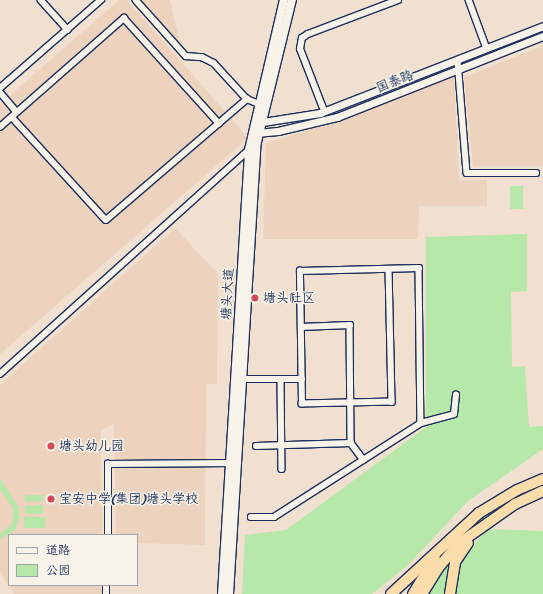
<!DOCTYPE html>
<html>
<head>
<meta charset="utf-8">
<style>
  body { margin:0 }
  #map { position:relative; width:543px; height:594px; overflow:hidden; background:#f1e0cf; font-family:Sriracha,"LXGW WenKai TC",sans-serif }
  div>[style] { position:absolute }
  .built>* { inset:0; background:#edd2be }
  .green>* { inset:0; background:#b5e8a9; transform-origin:0 0 }
  .roads { filter:drop-shadow(1px 0 #1b2f5e) drop-shadow(-1px 0 #1b2f5e) drop-shadow(0 1px #1b2f5e) drop-shadow(0 -1px #1b2f5e) }
  .minor>* { height:5.5px; margin:-2.75px; padding:0 2.75px; transform-origin:2.75px; border-radius:2.75px; background:#f7f3e8 }
  .tertiary>* { height:7px; margin:-3.5px; padding:0 3.5px; transform-origin:3.5px; border-radius:3.5px; background:#f7f3e8 }
  .secondary>* { height:8px; margin:-4px; padding:0 4px; transform-origin:4px; border-radius:4px; background:#f7f3e8 }
  .motorway>* { height:10px; margin:-5px; padding:0 5px; transform-origin:5px; border-radius:5px; background:#fbddab }
  .dots>* { width:11px; height:11px; translate:-50% -50%; box-sizing:border-box; border:2px solid #f7f3e8; border-radius:50% }
  span { translate:-50% -50%; white-space:nowrap; text-align:center; line-height:1.15; -webkit-text-stroke:3px #f7f3e8; paint-order:stroke }
  .street-label { font-size:13px; color:#1b2f5e }
  .poi-label { font-size:13px; color:#1b2f5e }
  .left { translate:0 -50%; text-align:left }
  .legend { position:absolute; left:8px; top:534px; width:130px; height:52px; box-sizing:border-box; background:#f7f3e8; border:1px solid #9fa5b1; margin:0; padding:5px 7px; list-style:none; font-size:12px; color:#1b2f5e }
  .legend li { display:flex; align-items:center; gap:8px; height:20px }
  .legend b { width:20px; border:1px solid #9fa5b1 }
</style>
</head>
<body>
<div id="map">
  <div class="built">
    <div style="clip-path:polygon(119px 0,127px 0,248px 138px,0 354px,0 104px)"></div>
    <div style="clip-path:polygon(141px 0,170px 0,181px 47px)"></div>
    <div style="clip-path:polygon(543px 46px,543px 166px,473px 166px,464px 77px)"></div>
    <div style="clip-path:polygon(454px 76px,459px 181px,487px 180px,487px 206px,419px 206px,418px 239px,263px 239px,266px 143px,343px 120px)"></div>
    <div style="clip-path:polygon(175px 228px,218px 274px,217px 384px,206px 384px,205px 545px,137px 543px,137px 535px,116px 535px,114px 424px,101px 430px,102px 535px,9px 535px,9px 585px,102px 585px,102px 594px,14px 594px,0 573px,0 385px)"></div>
  </div>
  <div class="green">
    <div style="left:510px;top:186px;width:13px;height:23px"></div>
    <div style="clip-path:polygon(527px 234px,527px 291px,511px 292px,512px 367px,525px 366px,529px 427px,543px 426px,543px 449px,468px 501px,408px 565px,372px 594px,242px 594px,245px 535px,286px 530px,426px 427px,426px 237px)"></div>
    <div style="clip-path:polygon(0 479px,18px 506px,20px 516px,15px 530px,0 539px,0 533px,11px 526px,14px 516px,13px 508px,0 489px)"></div>
    <div style="clip-path:polygon(25px 495px,43px 495px,43px 501px,25px 502px)"></div>
    <div style="clip-path:polygon(43px 505px,43px 514px,26px 514px,25px 506px)"></div>
    <div style="left:24px;top:517px;width:21px;height:11px"></div>
    <div style="clip-path:polygon(488px 529px,543px 531px,543px 594px,454px 594px,456px 573px,463px 555px)"></div>
    <div style="clip-path:polygon(449px 565px,444px 594px,427px 594px,436px 579px)"></div>
  </div>
  <div class="roads">
    <div class="minor">
      <div style="left:41px;top:0;width:40px;rotate:48deg"></div>
      <div style="left:136px;top:0;width:75px;rotate:48.2deg"></div>
      <div style="left:186px;top:56px;width:16px;rotate:4deg"></div>
      <div style="left:202px;top:57px;width:13px;rotate:27deg"></div>
      <div style="left:214px;top:63px;width:49px;rotate:47.5deg"></div>
      <div style="left:247px;top:99px;width:16px;rotate:22deg"></div>
      <div style="left:469px;top:0;width:52px;rotate:69.8deg"></div>
      <div style="left:458px;top:61px;width:112px;rotate:85.4deg"></div>
      <div style="left:467px;top:173px;width:69px"></div>
      <div style="left:0;top:88px;width:134px;rotate:-41.1deg"></div>
      <div style="left:0;top:92px;width:26px;rotate:50deg"></div>
      <div style="left:324px;top:111px;width:66px;rotate:-111.2deg"></div>
      <div style="left:300px;top:49px;width:11px;rotate:-80deg"></div>
      <div style="left:302px;top:38px;width:7px;rotate:-34deg"></div>
      <div style="left:308px;top:34px;width:96px;rotate:-20.7deg"></div>
      <div style="left:12px;top:117px;width:139px;rotate:47.6deg"></div>
      <div style="left:106px;top:220px;width:186px;rotate:-40.6deg"></div>
      <div style="left:0;top:127px;width:165px;rotate:-41.3deg"></div>
      <div style="left:124px;top:18px;width:142px;rotate:47.9deg"></div>
      <div style="left:389px;top:269px;width:133px;rotate:88.7deg"></div>
      <div style="left:392px;top:402px;width:90px;rotate:178.7deg"></div>
      <div style="left:302px;top:404px;width:133px;rotate:-90.9deg"></div>
      <div style="left:300px;top:271px;width:119px;rotate:-1.4deg"></div>
      <div style="left:419px;top:268px;width:155px;rotate:89.3deg"></div>
      <div style="left:301px;top:327px;width:49px;rotate:-2.3deg"></div>
      <div style="left:350px;top:325px;width:118px;rotate:89.5deg"></div>
      <div style="left:351px;top:443px;width:21px;rotate:53deg"></div>
      <div style="left:0;top:374px;width:335px;rotate:-42deg"></div>
      <div style="left:239px;top:379px;width:63px"></div>
      <div style="left:281px;top:379px;width:90px;rotate:89.4deg"></div>
      <div style="left:256px;top:446px;width:95px;rotate:-1.8deg"></div>
      <div style="left:251px;top:517px;width:23px"></div>
      <div style="left:274px;top:517px;width:174px;rotate:-32.6deg"></div>
      <div style="left:421px;top:423px;width:34px;rotate:-15deg"></div>
      <div style="left:454px;top:414px;width:19px;rotate:-84deg"></div>
      <div style="left:108px;top:535px;width:71px;rotate:-90deg"></div>
      <div style="left:108px;top:464px;width:124px;rotate:-0.5deg"></div>
      <div style="left:106px;top:594px;width:9px;rotate:-90deg"></div>
    </div>
    <div class="tertiary">
      <div style="left:256px;top:123px;width:65px;rotate:-8.9deg"></div>
      <div style="left:320px;top:113px;width:239px;rotate:-21.3deg"></div>
      <div style="left:256px;top:133px;width:22px;rotate:-5deg"></div>
      <div style="left:278px;top:131px;width:61px;rotate:-13.3deg"></div>
      <div style="left:337px;top:117px;width:221px;rotate:-21.5deg"></div>
    </div>
    <div class="secondary">
      <div style="left:222px;top:594px;width:445px;rotate:-86.5deg"></div>
      <div style="left:249px;top:150px;width:154px;rotate:-76.9deg"></div>
      <div style="left:229px;top:594px;width:453px;rotate:-86.5deg"></div>
      <div style="left:257px;top:142px;width:146px;rotate:-76.2deg"></div>
    </div>
    <div class="motorway">
      <div style="left:391px;top:594px;width:120px;rotate:-42.6deg"></div>
      <div style="left:479px;top:513px;width:44px;rotate:-31.2deg"></div>
      <div style="left:517px;top:490px;width:28px;rotate:-23deg"></div>
      <div style="left:413px;top:594px;width:42px;rotate:-58.6deg"></div>
      <div style="left:422px;top:594px;width:31px;rotate:-58deg"></div>
      <div style="left:438px;top:568px;width:31px;rotate:-50deg"></div>
      <div style="left:458px;top:544px;width:70px;rotate:-35.1deg"></div>
      <div style="left:515px;top:504px;width:31px;rotate:-25deg"></div>
      <div style="left:450px;top:594px;width:32px;rotate:-81deg"></div>
      <div style="left:455px;top:562px;width:23px;rotate:-56deg"></div>
    </div>
  </div>
  <div class="dots">
    <div style="left:255px;top:298px;background:#d1495b"></div>
    <div style="left:51px;top:446px;background:#d1495b"></div>
    <div style="left:51px;top:499px;background:#d1495b"></div>
  </div>
  <div class="street-label">
    <span style="left:395px;top:82px;rotate:-22deg">国泰路</span>
    <span style="left:228px;top:294px;rotate:-87deg">塘头大道</span>
  </div>
  <div class="poi-label">
    <span class="left" style="left:263px;top:298px">塘头社区</span>
    <span class="left" style="left:59px;top:446px">塘头幼儿园</span>
    <span class="left" style="left:59px;top:499px">宝安中学(集团)塘头学校</span>
  </div>
  <ul class="legend">
  <li><b style="height:5px;background:#f7f3e8"></b>道路</li>
  <li><b style="height:11px;background:#b5e8a9"></b>公园</li>
  </ul>
</div>
</body>
</html>
